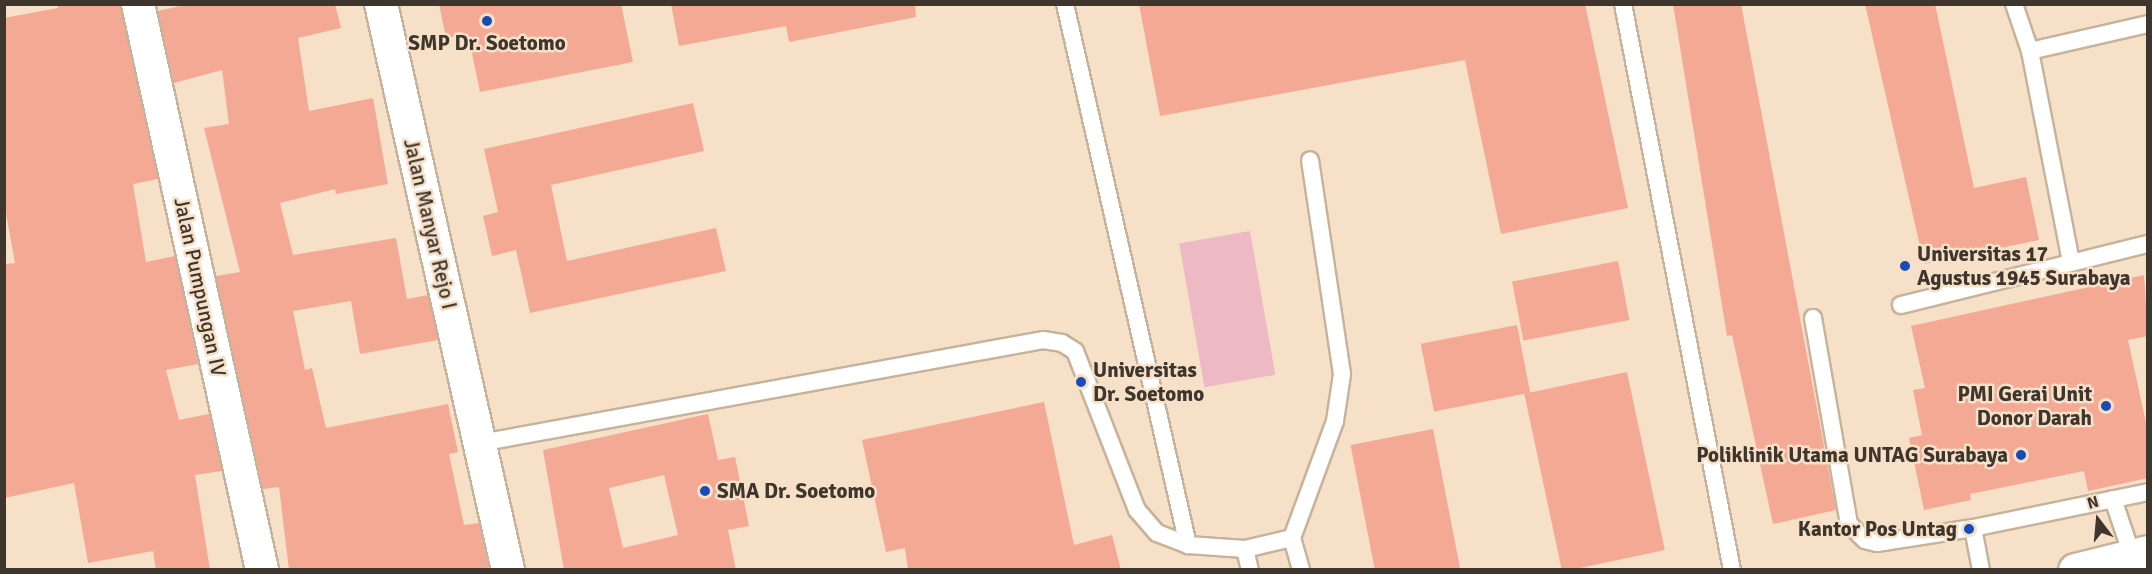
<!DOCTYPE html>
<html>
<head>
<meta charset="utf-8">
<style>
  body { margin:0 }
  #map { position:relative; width:2152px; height:574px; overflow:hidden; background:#f6e0c8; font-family:Signika,sans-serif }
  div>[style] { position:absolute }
  .green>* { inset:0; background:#ecb9c5; transform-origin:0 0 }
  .building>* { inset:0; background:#f4a995; transform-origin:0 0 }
  .roads { filter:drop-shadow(2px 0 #c7b29b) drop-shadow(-2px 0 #c7b29b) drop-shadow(0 2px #c7b29b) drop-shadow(0 -2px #c7b29b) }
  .lane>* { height:16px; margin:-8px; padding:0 8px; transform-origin:8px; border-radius:8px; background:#fff }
  .street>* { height:32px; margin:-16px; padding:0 16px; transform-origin:16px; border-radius:16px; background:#fff }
  .secondary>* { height:33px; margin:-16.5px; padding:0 16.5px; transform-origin:16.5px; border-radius:16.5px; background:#fff }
  .dots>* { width:16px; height:16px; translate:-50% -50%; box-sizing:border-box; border:3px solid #f6e0c8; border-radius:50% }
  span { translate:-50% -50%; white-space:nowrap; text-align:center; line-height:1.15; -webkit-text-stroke:5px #f6e0c8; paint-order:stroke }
  .poi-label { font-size:21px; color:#3e352c; font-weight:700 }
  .left { translate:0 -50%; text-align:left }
  .right { translate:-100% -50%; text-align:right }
  .street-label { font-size:21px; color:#3e352c }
  .frame { position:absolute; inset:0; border:6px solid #3e352c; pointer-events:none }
  .north { position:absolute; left:2068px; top:490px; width:60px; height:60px; -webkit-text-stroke:4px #f6e0c8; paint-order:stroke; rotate:344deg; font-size:16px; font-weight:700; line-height:24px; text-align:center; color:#3e352c }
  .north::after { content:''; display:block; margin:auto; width:21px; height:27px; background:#3e352c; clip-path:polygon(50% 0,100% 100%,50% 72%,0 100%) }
</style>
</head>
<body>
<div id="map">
  <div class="green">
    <div style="left:1250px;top:231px;width:146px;height:72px;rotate:80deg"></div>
  </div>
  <div class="building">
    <div style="clip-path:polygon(57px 4px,120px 4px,158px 179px,133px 184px,146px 262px,175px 256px,198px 364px,166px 370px,179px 420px,209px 414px,222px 471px,195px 475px,210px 570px,156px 570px,153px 551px,88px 563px,74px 483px,4px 498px,4px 264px,15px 263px,5px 208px,4px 18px,58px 8px)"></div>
    <div style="clip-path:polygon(189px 4px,335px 4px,341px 28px,298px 38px,309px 111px,373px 98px,388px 184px,336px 194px,335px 189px,280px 203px,293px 255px,396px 238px,407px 299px,428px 295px,438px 340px,360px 354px,351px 301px,293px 311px,305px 370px,312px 368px,326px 428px,448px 404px,458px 452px,449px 454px,464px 525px,479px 523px,489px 570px,289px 570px,279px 487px,263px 489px,216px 276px,240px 272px,204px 128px,229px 124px,222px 70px,174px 83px,158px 11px)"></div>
    <div style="clip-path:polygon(439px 4px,621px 4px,633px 62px,480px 92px,468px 34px,446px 38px)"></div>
    <div style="clip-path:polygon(671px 4px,915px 4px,916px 17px,789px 42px,786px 26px,679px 46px)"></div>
    <div style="clip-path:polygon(1139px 4px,1585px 4px,1628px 208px,1501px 234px,1465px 60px,1160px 116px)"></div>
    <div style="clip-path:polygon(1673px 4px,1741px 4px,1836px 510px,1773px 524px,1732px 335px,1727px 336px)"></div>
    <div style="clip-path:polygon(1865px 4px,1935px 4px,1974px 188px,2026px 177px,2039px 240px,1924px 264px)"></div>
    <div style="clip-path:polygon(693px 103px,704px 151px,551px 185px,567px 261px,716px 228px,726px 271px,530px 313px,516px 250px,492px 256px,483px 216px,498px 212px,484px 149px)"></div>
    <div style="left:1618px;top:261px;width:60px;height:108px;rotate:79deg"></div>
    <div style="clip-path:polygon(2144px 275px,2148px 336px,2128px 340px,2148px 432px,2148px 478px,2088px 491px,2084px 471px,1970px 494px,1971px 500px,1924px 510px,1909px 438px,1922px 435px,1913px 390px,1925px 388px,1911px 326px)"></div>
    <div style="left:1517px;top:325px;width:69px;height:98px;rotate:79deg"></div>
    <div style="left:1627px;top:372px;width:182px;height:105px;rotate:78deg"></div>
    <div style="clip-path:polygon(1044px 402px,1074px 545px,1112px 535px,1121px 570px,908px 570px,905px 548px,886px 552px,862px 440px)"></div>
    <div style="clip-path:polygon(evenodd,708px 414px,718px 460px,735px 457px,749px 526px,728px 530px,736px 570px,564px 570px,543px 450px,708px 414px,664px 475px,678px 535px,623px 548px,609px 488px,664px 475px)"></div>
    <div style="left:1433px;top:429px;width:144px;height:84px;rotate:79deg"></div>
  </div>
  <div class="roads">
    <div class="lane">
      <div style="left:1065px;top:4px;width:555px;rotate:77.19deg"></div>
      <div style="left:1623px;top:4px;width:576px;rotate:79.1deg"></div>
      <div style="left:2014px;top:4px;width:50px;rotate:71.2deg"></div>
      <div style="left:2030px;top:51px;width:215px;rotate:79deg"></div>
      <div style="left:2030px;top:51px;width:121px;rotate:-12.9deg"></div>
      <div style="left:1901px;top:305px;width:254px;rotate:-13.9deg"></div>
      <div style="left:1813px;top:318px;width:209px;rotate:80.1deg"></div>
      <div style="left:1849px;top:524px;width:23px;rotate:45deg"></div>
      <div style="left:1865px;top:540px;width:12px;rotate:14deg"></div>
      <div style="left:1877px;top:543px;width:97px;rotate:-8.9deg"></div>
      <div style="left:1973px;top:528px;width:179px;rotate:-11.6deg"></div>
      <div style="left:480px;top:443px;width:572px;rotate:-10.37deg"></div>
      <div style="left:1043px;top:340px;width:19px;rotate:9deg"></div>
      <div style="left:1062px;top:343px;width:15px;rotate:32deg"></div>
      <div style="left:1075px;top:351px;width:171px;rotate:68.7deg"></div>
      <div style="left:1137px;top:510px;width:30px;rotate:49deg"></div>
      <div style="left:1157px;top:533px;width:33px;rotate:21deg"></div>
      <div style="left:1188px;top:545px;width:57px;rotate:4deg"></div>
      <div style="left:1245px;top:549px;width:48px;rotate:-13.2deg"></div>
      <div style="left:1292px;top:538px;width:125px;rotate:-69.8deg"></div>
      <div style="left:1335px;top:421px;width:48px;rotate:-81.5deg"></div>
      <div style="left:1342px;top:374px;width:216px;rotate:-98.5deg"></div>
      <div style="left:2113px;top:499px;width:59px;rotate:71.3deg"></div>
      <div style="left:1973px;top:528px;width:43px;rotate:79.2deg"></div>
      <div style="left:1292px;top:538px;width:33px;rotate:74deg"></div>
      <div style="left:1245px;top:549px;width:22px;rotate:77deg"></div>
    </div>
    <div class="street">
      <div style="left:138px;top:4px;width:579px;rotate:77.64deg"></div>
      <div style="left:381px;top:4px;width:580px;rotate:77.35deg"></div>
    </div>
    <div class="secondary">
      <div style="left:2075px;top:570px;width:75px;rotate:-13.9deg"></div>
    </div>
  </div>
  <div class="dots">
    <div style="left:487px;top:21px;background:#1a4bb8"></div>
    <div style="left:1905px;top:266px;background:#1a4bb8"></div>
    <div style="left:1081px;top:382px;background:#1a4bb8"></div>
    <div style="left:2106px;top:406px;background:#1a4bb8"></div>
    <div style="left:2021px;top:455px;background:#1a4bb8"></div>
    <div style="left:705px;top:491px;background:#1a4bb8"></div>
    <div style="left:1969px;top:529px;background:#1a4bb8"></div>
  </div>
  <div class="poi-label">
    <span style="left:487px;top:43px">SMP Dr. Soetomo</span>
    <span class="left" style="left:1917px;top:266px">Universitas 17<br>Agustus 1945 Surabaya</span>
    <span class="left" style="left:1093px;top:382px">Universitas<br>Dr. Soetomo</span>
    <span class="right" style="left:2092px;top:406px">PMI Gerai Unit<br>Donor Darah</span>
    <span class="right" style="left:2008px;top:455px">Poliklinik Utama UNTAG Surabaya</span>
    <span class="left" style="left:717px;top:491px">SMA Dr. Soetomo</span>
    <span class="right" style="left:1957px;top:529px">Kantor Pos Untag</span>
  </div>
  <div class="street-label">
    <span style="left:430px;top:224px;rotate:77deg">Jalan Manyar Rejo I</span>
    <span style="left:200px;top:287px;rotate:78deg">Jalan Pumpungan IV</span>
  </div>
  <div class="frame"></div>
  <div class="north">N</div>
</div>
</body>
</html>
